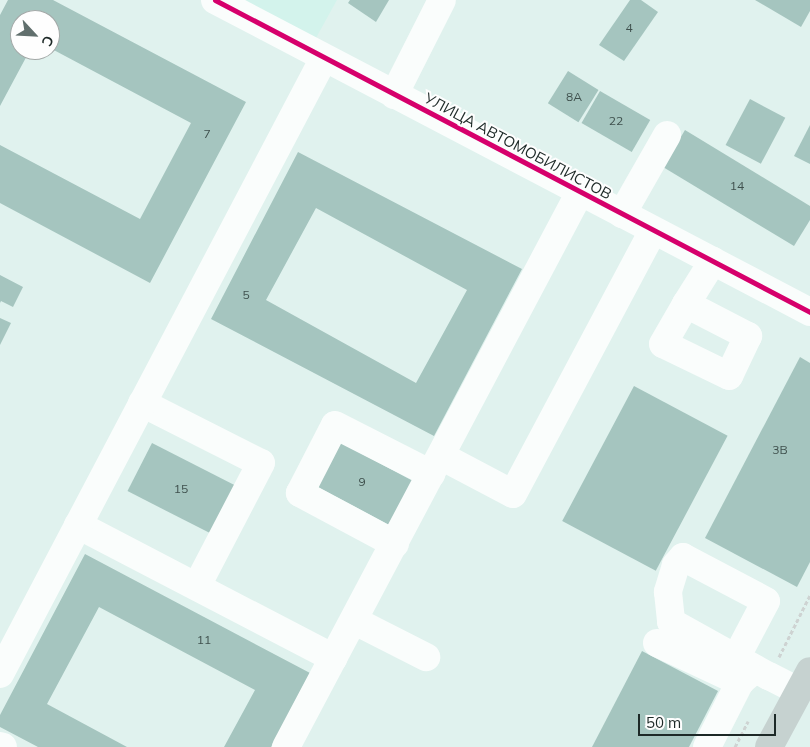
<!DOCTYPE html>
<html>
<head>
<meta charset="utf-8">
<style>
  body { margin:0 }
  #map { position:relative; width:810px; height:747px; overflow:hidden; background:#e0f2ee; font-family:Mulish,sans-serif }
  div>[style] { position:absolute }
  .built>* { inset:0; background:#d3f3ec }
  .building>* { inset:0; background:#a5c5bf; transform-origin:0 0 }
  .path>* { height:3px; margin-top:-1.5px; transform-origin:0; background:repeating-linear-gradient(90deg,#ced3d2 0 4px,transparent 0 6.5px) }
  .minor>* { height:28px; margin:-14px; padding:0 14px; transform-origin:14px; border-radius:14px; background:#fafdfc }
  .major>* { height:28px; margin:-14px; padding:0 14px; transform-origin:14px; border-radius:14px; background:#c6d2d0 }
  .cycleway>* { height:5px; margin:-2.5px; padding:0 2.5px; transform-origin:2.5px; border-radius:2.5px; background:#d6006c }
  span { translate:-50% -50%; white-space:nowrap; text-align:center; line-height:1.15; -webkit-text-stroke:4px #fefefe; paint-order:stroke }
  .number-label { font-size:12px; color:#3f504d }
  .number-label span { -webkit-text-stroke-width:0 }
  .street-label { font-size:15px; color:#1d2927 }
  .north { position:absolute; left:10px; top:10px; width:50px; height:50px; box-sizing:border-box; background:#fefefe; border:1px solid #a4a9a8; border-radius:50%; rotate:115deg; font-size:14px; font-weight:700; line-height:20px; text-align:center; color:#1d2927 }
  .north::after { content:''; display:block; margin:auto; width:18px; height:22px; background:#616f6d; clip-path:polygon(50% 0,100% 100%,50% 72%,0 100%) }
  .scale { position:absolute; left:638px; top:714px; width:138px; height:22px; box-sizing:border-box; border:2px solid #1d2927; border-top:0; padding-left:6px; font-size:15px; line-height:18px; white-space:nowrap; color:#1d2927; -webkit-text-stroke:4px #fefefe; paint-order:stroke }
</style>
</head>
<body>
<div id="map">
  <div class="built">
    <div style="clip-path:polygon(238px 0,337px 0,316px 38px)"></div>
  </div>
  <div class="building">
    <div style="clip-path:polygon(8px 0,53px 0,246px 102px,150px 283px,0 203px,0 145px,140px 219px,191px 123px,50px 48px,50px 20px,20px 20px,20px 50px,30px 50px,0 106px,0 15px)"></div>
    <div style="clip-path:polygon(350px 0,389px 0,376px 22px,348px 3px)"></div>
    <div style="clip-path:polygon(630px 0,641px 0,658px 12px,624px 61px,599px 45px)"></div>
    <div style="clip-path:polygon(755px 0,810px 0,810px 11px,801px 27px)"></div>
    <div style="left:568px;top:71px;width:36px;height:38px;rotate:32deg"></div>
    <div style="left:600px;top:91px;width:58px;height:37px;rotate:30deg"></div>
    <div style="left:750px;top:99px;width:40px;height:52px;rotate:28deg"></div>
    <div style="clip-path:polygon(810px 125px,810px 164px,794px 156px)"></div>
    <div style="clip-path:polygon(685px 130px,810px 206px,810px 220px,794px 246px,663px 167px)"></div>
    <div style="clip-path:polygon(evenodd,298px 152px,522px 269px,434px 436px,211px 319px,298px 152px,316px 208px,467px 290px,416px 383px,266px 300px,316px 208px)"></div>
    <div style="clip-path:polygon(0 275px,23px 287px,13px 307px,1px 301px,0 303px)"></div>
    <div style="clip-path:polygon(0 318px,11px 323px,0 345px)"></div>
    <div style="clip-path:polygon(800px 357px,810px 363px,810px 562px,797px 587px,705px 538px)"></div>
    <div style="left:634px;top:386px;width:106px;height:153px;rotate:28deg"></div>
    <div style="left:334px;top:439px;width:89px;height:50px;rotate:28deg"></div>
    <div style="left:152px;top:443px;width:93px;height:54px;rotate:27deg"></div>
    <div style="clip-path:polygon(85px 554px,310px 673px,271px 747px,224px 747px,255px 690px,99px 607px,47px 704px,127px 747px,38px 747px,0 727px,0 715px)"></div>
    <div style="clip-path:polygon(642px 651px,718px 691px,689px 747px,592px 747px)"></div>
  </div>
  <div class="path">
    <div style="left:779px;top:657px;width:69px;rotate:-63.4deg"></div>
    <div style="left:735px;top:747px;width:29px;rotate:-63deg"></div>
  </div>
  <div class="minor">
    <div style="left:215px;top:0;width:672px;rotate:27.67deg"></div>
    <div style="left:394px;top:95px;width:106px;rotate:-63.2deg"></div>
    <div style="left:622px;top:214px;width:91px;rotate:-60.3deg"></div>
    <div style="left:686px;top:304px;width:70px;rotate:27.3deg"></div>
    <div style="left:748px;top:336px;width:44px;rotate:115.4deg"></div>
    <div style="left:729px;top:376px;width:73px;rotate:-154.1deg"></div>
    <div style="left:663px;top:344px;width:46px;rotate:-60.1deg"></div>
    <div style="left:686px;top:304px;width:51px;rotate:-57.9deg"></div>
    <div style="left:142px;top:403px;width:133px;rotate:26.8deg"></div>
    <div style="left:261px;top:463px;width:139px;rotate:117.5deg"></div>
    <div style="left:441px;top:456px;width:81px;rotate:27.8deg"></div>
    <div style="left:513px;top:494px;width:298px;rotate:-62deg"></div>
    <div style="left:78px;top:525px;width:288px;rotate:27.5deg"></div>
    <div style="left:395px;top:544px;width:108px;rotate:-151.8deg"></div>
    <div style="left:300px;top:493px;width:76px;rotate:-62.8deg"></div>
    <div style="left:335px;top:425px;width:108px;rotate:27deg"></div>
    <div style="left:355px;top:621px;width:80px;rotate:26.9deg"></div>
    <div style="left:657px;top:643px;width:92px;rotate:25.2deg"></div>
    <div style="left:740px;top:682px;width:20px;rotate:-41deg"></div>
    <div style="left:736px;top:658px;width:64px;rotate:-62.2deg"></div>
    <div style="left:766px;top:601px;width:94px;rotate:-152.1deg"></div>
    <div style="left:683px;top:557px;width:11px;rotate:131deg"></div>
    <div style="left:676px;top:565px;width:28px;rotate:107deg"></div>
    <div style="left:668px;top:592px;width:30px;rotate:84deg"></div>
    <div style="left:671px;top:622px;width:74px;rotate:29deg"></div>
    <div style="left:736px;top:658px;width:38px;rotate:29deg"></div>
    <div style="left:769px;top:676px;width:34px;rotate:27deg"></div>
    <div style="left:0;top:674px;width:696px;rotate:-62.26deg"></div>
    <div style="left:0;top:746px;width:3px;rotate:18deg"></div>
    <div style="left:286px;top:747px;width:628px;rotate:-62.09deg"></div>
    <div style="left:707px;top:747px;width:73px;rotate:-63.1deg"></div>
  </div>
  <div class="major">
    <div style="left:769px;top:747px;width:86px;rotate:-61.7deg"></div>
  </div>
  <div class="cycleway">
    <div style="left:215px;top:0;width:672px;rotate:27.67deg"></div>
  </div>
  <div class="number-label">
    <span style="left:629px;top:28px">4</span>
    <span style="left:574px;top:97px">8А</span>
    <span style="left:616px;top:121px">22</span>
    <span style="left:207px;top:134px">7</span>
    <span style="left:737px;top:186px">14</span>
    <span style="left:246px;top:295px">5</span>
    <span style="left:780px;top:450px">3В</span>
    <span style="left:362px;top:482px">9</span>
    <span style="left:181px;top:489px">15</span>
    <span style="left:204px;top:640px">11</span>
  </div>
  <div class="street-label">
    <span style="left:518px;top:146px;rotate:28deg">УЛИЦА АВТОМОБИЛИСТОВ</span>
  </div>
  <div class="north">С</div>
  <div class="scale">50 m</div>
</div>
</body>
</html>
